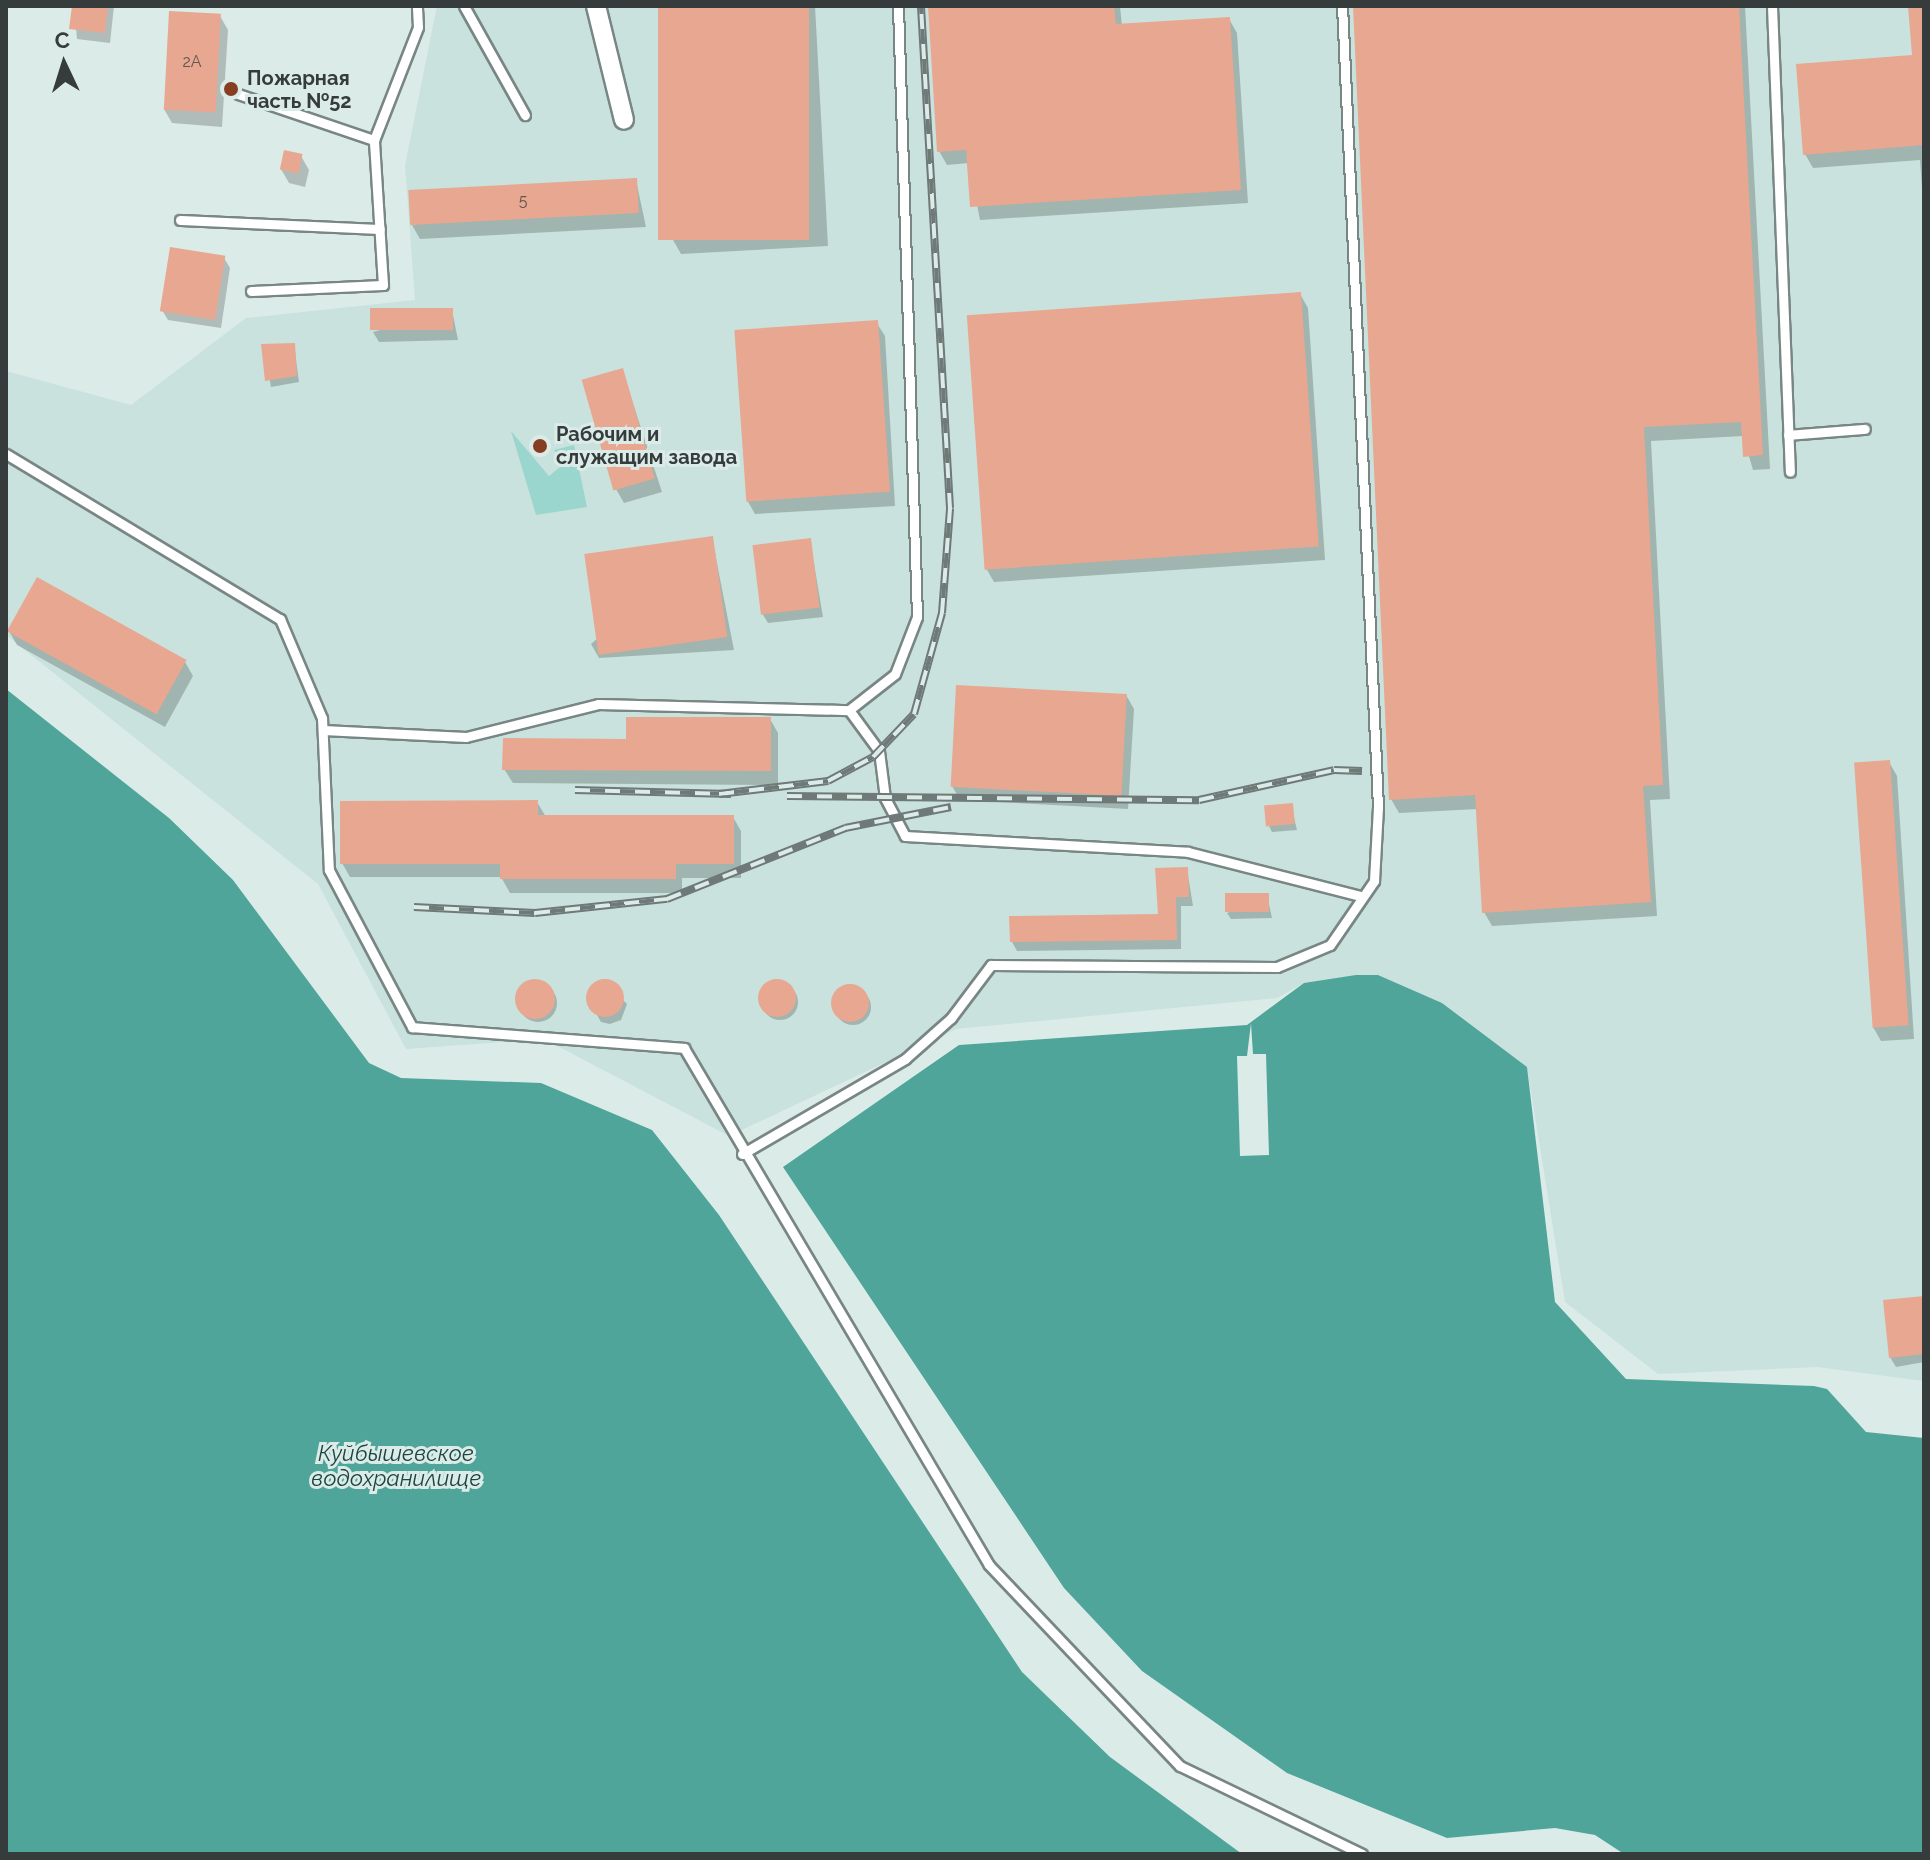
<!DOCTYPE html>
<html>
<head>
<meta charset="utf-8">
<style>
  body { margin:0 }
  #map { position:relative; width:1930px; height:1860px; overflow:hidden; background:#dbebe8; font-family:Raleway,sans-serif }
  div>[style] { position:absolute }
  .built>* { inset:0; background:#c9e2dd }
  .green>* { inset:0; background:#9bd6ce }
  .water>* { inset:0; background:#4fa59a }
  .pier>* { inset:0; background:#dbebe8 }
  .shadow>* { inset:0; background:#0003 }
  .round { border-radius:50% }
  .building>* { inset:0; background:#e8a790; transform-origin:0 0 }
  .roads { filter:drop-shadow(2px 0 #788684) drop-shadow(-2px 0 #788684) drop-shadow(0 2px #788684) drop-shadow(0 -2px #788684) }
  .lane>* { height:9px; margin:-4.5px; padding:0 4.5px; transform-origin:4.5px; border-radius:4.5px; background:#fff }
  .street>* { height:18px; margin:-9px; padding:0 9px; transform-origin:9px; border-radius:9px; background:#fff }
  .rail>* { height:8px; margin-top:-4px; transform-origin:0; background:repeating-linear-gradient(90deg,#dbebe8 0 15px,#6f7977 0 30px); box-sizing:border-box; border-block:2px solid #6f7977 }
  .dots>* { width:22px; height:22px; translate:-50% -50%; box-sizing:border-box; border:4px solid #dbebe8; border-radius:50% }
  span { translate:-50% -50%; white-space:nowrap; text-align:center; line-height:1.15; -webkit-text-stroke:6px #dbebe8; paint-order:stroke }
  .number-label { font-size:16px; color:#625750 }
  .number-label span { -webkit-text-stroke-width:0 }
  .poi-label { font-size:20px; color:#363c3b; font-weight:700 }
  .left { translate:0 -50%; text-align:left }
  .water-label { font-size:22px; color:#1d4540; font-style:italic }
  .frame { position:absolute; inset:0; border:8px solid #363c3b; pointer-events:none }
  .north { position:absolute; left:24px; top:24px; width:80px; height:80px; -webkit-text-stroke:6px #dbebe8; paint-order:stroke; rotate:356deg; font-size:22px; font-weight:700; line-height:32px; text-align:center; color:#363c3b }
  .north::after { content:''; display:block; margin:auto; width:28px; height:36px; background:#363c3b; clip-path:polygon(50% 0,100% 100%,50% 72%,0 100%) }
</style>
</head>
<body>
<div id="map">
  <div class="built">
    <div style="clip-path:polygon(437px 6px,1924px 6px,1924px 1381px,1817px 1367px,1658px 1374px,1565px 1302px,1527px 1067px,1442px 1003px,1378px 975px,1304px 983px,1277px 998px,956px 1029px,729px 1136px,544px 1039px,406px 1049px,318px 884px,6px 635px,6px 371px,131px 405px,246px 318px,415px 300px,405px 165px)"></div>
  </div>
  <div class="green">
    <div style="clip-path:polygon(511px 431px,549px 476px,565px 463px,554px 450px,574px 445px,587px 507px,536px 515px)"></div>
  </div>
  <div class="water">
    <div style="clip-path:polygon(6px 689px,169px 818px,233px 880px,369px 1063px,401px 1078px,541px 1083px,652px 1130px,719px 1215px,1022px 1672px,1110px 1757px,1242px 1854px,6px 1854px)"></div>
    <div style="clip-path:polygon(1356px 975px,1378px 975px,1442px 1003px,1527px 1067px,1555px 1302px,1626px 1379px,1814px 1386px,1827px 1389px,1866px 1432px,1924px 1438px,1924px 1854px,1624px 1854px,1595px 1835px,1555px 1828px,1447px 1838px,1287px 1773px,1142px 1671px,1064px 1588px,783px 1167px,959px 1045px,1247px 1025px,1304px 983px)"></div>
  </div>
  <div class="pier">
    <div style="clip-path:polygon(1251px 1023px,1253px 1054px,1266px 1054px,1269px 1155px,1240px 1156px,1237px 1056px,1247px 1056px)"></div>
  </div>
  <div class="shadow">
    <div style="clip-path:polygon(74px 6px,114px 6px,110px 43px,77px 39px)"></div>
    <div style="clip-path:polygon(660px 6px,815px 6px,828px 246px,681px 254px,673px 240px)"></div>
    <div style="clip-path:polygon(930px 6px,1120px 6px,1122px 26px,1229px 19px,1237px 33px,1248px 203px,980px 220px,969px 163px,947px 165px,939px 151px)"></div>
    <div style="clip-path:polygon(1355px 6px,1745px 6px,1770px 469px,1753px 470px,1743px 436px,1651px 441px,1670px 799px,1650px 800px,1657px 916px,1492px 926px,1484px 912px,1478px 809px,1399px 813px,1391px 799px)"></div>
    <div style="clip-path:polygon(1910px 6px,1924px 6px,1924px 216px,1920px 160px,1813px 168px,1805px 154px,1914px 57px)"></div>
    <div style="clip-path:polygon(220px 16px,228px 30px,222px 127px,172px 123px,164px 109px)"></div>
    <div style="clip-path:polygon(301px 156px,309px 170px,305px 187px,289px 183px,281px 169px)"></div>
    <div style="clip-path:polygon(636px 180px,646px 227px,420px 239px,412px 225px)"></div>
    <div style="clip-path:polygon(224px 258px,230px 268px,221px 328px,168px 320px,162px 310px)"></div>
    <div style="clip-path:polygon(1300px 294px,1308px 308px,1325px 560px,994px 582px,986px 568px)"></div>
    <div style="clip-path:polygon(452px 310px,458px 340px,379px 342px,373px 332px)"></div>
    <div style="clip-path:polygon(876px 322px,885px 336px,895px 506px,755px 514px,747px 500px)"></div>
    <div style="clip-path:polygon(294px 345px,299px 382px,271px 387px,264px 346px)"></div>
    <div style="clip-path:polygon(622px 370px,662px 492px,624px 503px,616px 489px)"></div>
    <div style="clip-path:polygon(712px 538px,734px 650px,599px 658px,591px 644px)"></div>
    <div style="clip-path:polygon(810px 540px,823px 617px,768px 623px,762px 613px)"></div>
    <div style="clip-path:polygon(9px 631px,185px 662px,193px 676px,165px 727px,17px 645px)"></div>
    <div style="clip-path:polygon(1126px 695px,1134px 709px,1128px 809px,960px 800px,952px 786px)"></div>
    <div style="clip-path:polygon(770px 719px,778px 733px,778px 785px,513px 783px,504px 769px)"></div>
    <div style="clip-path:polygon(1889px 762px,1897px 776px,1914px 1039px,1881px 1041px,1873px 1027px)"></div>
    <div style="clip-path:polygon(537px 802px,546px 817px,733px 817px,741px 831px,741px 878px,682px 878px,682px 893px,510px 893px,501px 877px,350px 877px,342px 863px)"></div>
    <div style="clip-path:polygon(1291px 805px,1297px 830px,1272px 832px,1269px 826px)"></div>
    <div style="clip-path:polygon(1187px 869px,1193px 906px,1181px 906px,1181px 949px,1017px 951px,1012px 942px,1160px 916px)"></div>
    <div style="clip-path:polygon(1267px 895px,1272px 918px,1231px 919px,1227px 913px)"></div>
    <div style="clip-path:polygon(603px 980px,627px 1004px,621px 1020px,610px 1024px,601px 1022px,588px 999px)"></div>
    <div class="round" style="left:762px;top:984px;width:36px;height:36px"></div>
    <div class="round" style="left:519px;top:984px;width:38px;height:38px"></div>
    <div class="round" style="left:835px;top:989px;width:36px;height:36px"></div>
    <div style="clip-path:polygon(1924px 1298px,1924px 1362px,1896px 1367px,1890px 1357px)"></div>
  </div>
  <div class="building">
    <div style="clip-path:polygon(72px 6px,108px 6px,105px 33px,69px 29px)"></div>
    <div style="left:658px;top:6px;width:151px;height:234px"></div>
    <div style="clip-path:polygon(928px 6px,1114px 6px,1116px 24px,1230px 17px,1241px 190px,970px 207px,966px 150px,937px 152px)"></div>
    <div style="clip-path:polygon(1353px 6px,1739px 6px,1763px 455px,1743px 457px,1741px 422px,1644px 427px,1663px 785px,1643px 786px,1651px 902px,1482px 913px,1475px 795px,1389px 800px)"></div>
    <div style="clip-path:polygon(1908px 6px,1924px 6px,1924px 145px,1803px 155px,1796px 64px,1912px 55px)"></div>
    <div style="left:169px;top:11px;width:52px;height:99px;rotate:3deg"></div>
    <div style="left:284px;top:150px;width:19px;height:20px;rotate:12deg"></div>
    <div style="left:637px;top:178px;width:35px;height:229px;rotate:87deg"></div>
    <div style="left:170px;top:247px;width:56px;height:65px;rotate:9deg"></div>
    <div style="left:1301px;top:292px;width:255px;height:335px;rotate:86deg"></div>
    <div style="left:453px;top:308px;width:22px;height:83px;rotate:90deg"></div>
    <div style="left:878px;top:320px;width:172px;height:144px;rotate:86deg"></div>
    <div style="clip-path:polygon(295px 343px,297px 376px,265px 381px,261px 344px)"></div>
    <div style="left:623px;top:368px;width:115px;height:43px;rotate:74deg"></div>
    <div style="left:713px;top:536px;width:102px;height:130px;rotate:82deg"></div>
    <div style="left:811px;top:538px;width:70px;height:59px;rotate:83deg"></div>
    <div style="left:37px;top:577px;width:171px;height:62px;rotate:29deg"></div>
    <div style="left:956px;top:685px;width:171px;height:102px;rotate:3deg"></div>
    <div style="clip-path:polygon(626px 717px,771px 717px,771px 771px,502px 770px,503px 738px,626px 739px)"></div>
    <div style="left:1890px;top:760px;width:266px;height:36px;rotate:86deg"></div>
    <div style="clip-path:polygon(538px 800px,538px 815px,734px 815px,734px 864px,676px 864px,676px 879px,500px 879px,500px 864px,340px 864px,340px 801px)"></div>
    <div style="left:1293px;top:803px;width:21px;height:29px;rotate:85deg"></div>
    <div style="clip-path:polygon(1188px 867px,1189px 897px,1176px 897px,1177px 940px,1010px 942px,1009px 916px,1158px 914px,1155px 868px)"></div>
    <div style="left:1269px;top:893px;width:19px;height:44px;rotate:90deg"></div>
    <div class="round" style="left:586px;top:979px;width:38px;height:38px"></div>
    <div class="round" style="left:758px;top:979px;width:38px;height:38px"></div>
    <div class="round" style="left:515px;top:979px;width:40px;height:40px"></div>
    <div class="round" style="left:831px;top:984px;width:38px;height:38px"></div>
    <div style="clip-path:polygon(1924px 1296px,1924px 1354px,1889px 1358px,1883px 1300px)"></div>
  </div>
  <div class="roads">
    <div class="lane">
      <div style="left:464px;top:6px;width:125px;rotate:60.8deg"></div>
      <div style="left:1772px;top:6px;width:466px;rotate:87.8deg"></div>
      <div style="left:238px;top:94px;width:144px;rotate:18.7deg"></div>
      <div style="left:374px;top:140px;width:121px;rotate:-68.7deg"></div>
      <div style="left:418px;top:27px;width:21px;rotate:-93deg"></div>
      <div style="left:180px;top:220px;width:200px;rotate:2.6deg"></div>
      <div style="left:251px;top:291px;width:132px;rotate:-2.6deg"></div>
      <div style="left:383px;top:285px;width:145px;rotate:-93.6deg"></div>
      <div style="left:1788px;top:435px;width:77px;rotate:-4.5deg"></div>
      <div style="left:6px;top:454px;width:320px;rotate:31.1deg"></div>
      <div style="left:280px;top:619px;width:108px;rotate:67deg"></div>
      <div style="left:322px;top:718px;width:152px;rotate:87.4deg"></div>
      <div style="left:329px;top:870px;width:178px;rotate:62.1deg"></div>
      <div style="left:412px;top:1027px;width:273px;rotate:4.4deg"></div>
      <div style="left:684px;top:1048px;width:600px;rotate:59.46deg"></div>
      <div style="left:989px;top:1565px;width:277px;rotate:46.5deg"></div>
      <div style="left:1180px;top:1766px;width:202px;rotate:25.8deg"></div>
      <div style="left:849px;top:710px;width:51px;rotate:53.8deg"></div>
      <div style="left:879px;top:751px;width:47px;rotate:82.7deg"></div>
      <div style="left:885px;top:798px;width:43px;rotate:62.2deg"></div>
      <div style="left:905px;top:836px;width:283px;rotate:3.2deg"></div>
      <div style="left:1188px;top:852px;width:179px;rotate:14.3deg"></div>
      <div style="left:323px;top:730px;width:143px;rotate:2.8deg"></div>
      <div style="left:466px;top:737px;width:136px;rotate:-14deg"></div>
      <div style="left:598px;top:704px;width:251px;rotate:1.4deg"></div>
      <div style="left:849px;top:710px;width:58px;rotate:-38deg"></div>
      <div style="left:895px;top:674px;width:61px;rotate:-68.9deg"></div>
      <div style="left:917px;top:617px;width:611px;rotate:-91.78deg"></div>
      <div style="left:742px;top:1154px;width:189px;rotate:-30.2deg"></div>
      <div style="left:905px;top:1059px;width:62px;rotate:-41.7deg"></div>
      <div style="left:951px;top:1018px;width:66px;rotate:-53deg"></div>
      <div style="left:991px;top:965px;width:286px;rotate:0.4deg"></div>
      <div style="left:1277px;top:967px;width:57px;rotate:-22.5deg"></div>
      <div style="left:1330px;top:945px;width:78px;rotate:-55.5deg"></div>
      <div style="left:1374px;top:881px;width:74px;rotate:-86.9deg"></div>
      <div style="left:1378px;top:807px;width:802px;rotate:-92.57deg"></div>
    </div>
    <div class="street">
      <div style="left:596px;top:6px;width:117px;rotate:76.2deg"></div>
    </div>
  </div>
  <div class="rail">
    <div style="left:575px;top:790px;width:156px;rotate:1.5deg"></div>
    <div style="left:719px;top:794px;width:110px;rotate:-6.8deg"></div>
    <div style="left:828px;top:781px;width:51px;rotate:-28.1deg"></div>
    <div style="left:873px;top:757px;width:59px;rotate:-46.4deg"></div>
    <div style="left:914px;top:714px;width:105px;rotate:-74.5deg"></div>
    <div style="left:942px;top:613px;width:105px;rotate:-85.6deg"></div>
    <div style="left:950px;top:508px;width:503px;rotate:-93.31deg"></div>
    <div style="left:787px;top:796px;width:412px;rotate:0.6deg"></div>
    <div style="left:1199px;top:800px;width:138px;rotate:-12.5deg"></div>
    <div style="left:1334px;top:770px;width:28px;rotate:2deg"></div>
    <div style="left:414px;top:907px;width:121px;rotate:2.8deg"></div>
    <div style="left:535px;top:913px;width:133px;rotate:-6.1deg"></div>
    <div style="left:667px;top:899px;width:192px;rotate:-21.7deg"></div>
    <div style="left:845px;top:828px;width:108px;rotate:-11.2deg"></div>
  </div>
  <div class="dots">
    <div style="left:231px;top:89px;background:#863d22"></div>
    <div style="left:540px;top:446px;background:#863d22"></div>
  </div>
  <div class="number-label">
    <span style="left:192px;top:62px">2А</span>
    <span style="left:523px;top:201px">5</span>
  </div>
  <div class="poi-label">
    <span class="left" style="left:247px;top:90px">Пожарная<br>часть №52</span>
    <span class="left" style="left:556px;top:446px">Рабочим и<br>служащим завода</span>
  </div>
  <div class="water-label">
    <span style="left:396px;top:1466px">Куйбышевское<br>водохранилище</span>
  </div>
  <div class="frame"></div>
  <div class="north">С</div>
</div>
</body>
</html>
